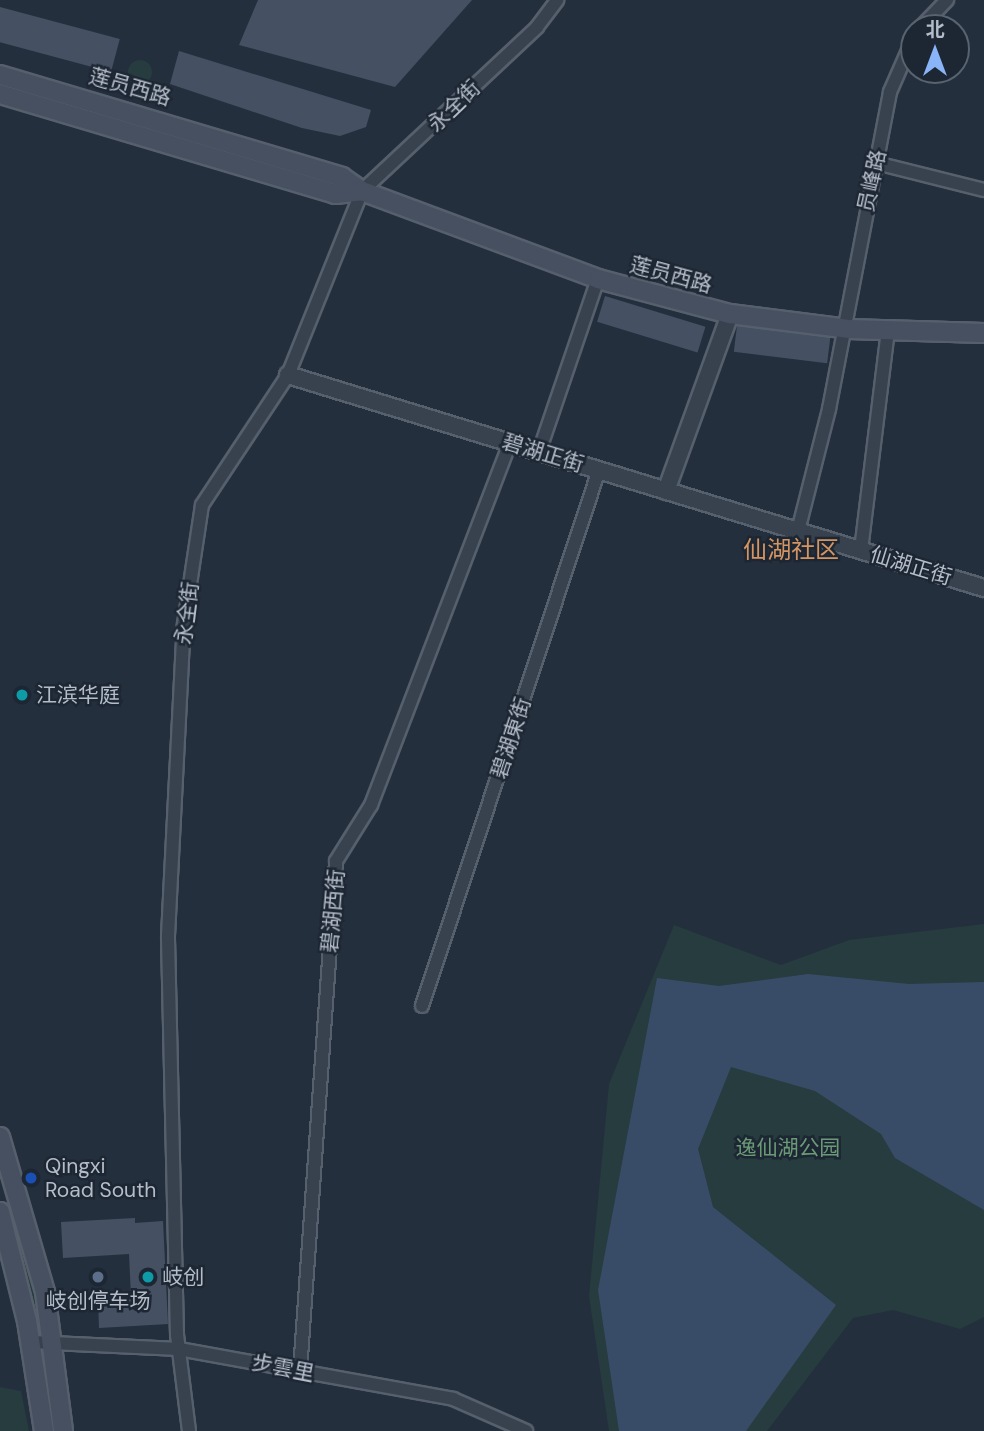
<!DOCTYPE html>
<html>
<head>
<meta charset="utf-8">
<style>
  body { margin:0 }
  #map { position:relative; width:984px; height:1431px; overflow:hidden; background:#242f3e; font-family:"DM Sans","Noto Sans SC",sans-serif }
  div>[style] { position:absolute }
  .green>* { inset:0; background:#263c3f }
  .round { border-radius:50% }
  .water>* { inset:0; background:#394c67 }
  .building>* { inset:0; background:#455162; transform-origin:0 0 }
  .roads { filter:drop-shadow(2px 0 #565f6c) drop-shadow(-2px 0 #565f6c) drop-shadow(0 2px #565f6c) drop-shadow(0 -2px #565f6c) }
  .minor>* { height:12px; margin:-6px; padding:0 6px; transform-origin:6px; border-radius:6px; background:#38414e }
  .tertiary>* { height:16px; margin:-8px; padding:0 8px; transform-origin:8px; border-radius:8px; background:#38414e }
  .secondary>* { height:18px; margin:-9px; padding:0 9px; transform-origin:9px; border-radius:9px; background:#465061 }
  .dots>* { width:19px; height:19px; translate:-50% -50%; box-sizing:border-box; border:4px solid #1d2633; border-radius:50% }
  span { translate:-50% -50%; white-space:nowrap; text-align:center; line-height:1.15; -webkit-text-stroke:5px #1d2633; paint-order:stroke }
  .street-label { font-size:21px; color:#b4bcc9 }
  .poi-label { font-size:21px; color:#b4bcc9 }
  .left { translate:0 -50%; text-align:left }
  .park-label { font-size:21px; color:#6b9a76 }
  .quarter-label { font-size:24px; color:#d59563 }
  .north { position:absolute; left:900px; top:14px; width:70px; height:70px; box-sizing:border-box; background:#1d2633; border:2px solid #59626f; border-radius:50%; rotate:0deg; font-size:19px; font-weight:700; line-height:28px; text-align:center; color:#b4bcc9 }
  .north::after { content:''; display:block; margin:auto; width:24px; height:32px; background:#8ab4f8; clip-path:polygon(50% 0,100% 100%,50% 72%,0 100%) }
</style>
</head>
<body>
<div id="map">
  <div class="green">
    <div class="round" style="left:128px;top:60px;width:24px;height:24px"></div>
    <div style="clip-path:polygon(984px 924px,984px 1317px,960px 1329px,893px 1310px,853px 1318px,767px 1431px,609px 1431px,589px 1296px,609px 1084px,674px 925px,781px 965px,849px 940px)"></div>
    <div style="clip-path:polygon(16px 1223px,36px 1292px,37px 1327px,11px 1224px)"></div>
    <div style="clip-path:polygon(0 1387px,21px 1391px,29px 1431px,0 1431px)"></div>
  </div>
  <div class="water">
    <div style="clip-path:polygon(808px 974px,909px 984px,984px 982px,984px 1210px,895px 1158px,881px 1134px,815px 1091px,731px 1067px,698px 1149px,713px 1207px,836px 1305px,746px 1431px,619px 1431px,598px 1290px,657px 978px,719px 986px)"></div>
  </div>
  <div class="building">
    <div style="clip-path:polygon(258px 0,472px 0,395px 87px,239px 45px)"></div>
    <div style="left:0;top:7px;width:124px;height:34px;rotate:15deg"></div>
    <div style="clip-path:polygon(179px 51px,371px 110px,366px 127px,340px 136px,302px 128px,170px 84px)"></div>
    <div style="left:605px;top:296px;width:105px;height:27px;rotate:17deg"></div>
    <div style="left:737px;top:326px;width:94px;height:26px;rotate:7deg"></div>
    <div style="clip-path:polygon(135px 1218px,135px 1223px,163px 1221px,168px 1324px,99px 1328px,98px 1298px,131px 1296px,129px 1254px,63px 1258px,61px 1222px)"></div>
  </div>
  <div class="roads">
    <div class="minor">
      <div style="left:920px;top:28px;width:39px;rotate:-46deg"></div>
      <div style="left:876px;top:163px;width:111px;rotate:14deg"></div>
      <div style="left:539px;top:452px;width:183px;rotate:-71.2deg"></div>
      <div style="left:798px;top:531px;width:126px;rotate:-75.7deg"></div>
      <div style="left:829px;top:409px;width:323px;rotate:-79.1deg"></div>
      <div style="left:890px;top:92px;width:60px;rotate:-66.4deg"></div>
      <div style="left:861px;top:550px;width:221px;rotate:-83deg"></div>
      <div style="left:422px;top:1006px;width:564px;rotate:-71.73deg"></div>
      <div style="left:31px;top:1342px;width:148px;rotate:2.7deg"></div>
      <div style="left:179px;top:1349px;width:279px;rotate:10.3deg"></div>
      <div style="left:453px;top:1399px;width:80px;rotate:23.7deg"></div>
      <div style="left:300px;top:1371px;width:511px;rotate:-85.96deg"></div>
      <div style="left:336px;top:861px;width:66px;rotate:-58deg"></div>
      <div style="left:371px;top:805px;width:388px;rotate:-69deg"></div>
      <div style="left:189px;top:1431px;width:97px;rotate:-97.1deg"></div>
      <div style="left:177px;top:1335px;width:399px;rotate:-91.3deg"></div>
      <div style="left:168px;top:936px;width:312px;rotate:-87.1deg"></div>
      <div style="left:184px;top:624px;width:120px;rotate:-81.4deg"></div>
      <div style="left:202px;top:505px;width:156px;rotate:-56.5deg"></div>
      <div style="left:288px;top:375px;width:198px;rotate:-68.1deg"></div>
      <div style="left:362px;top:191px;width:240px;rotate:-43.1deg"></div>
      <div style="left:537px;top:27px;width:34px;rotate:-53deg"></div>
    </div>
    <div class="tertiary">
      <div style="left:288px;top:375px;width:728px;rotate:17.02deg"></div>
      <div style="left:666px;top:491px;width:188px;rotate:-70.1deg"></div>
    </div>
    <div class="secondary">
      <div style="left:0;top:75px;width:357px;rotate:16.6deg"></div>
      <div style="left:342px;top:177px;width:24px;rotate:35deg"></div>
      <div style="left:362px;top:191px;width:252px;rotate:20.4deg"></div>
      <div style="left:598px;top:279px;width:137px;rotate:14.9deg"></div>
      <div style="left:730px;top:314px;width:119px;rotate:7.2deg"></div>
      <div style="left:848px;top:329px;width:136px;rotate:1.7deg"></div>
      <div style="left:0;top:94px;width:350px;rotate:16.6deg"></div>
      <div style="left:335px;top:194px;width:27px;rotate:-6deg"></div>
      <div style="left:0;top:1137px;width:161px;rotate:73.8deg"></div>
      <div style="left:45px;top:1292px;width:140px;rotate:82.6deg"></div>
      <div style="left:0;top:1212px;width:112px;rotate:76.1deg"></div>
      <div style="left:27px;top:1321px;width:111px;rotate:81.2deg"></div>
    </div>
  </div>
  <div class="dots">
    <div style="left:22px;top:695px;background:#0f9aa8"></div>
    <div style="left:31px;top:1178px;background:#1a4fb4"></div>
    <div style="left:98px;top:1277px;background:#5c6f8a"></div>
    <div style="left:148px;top:1277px;background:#0f9aa8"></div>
  </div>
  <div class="street-label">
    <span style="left:130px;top:87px;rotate:16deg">莲员西路</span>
    <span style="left:454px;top:106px;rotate:-44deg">永全街</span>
    <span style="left:872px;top:181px;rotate:-78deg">员峰路</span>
    <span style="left:671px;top:275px;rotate:15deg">莲员西路</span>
    <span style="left:543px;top:453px;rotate:17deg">碧湖正街</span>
    <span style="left:911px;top:566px;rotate:17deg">仙湖正街</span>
    <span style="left:187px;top:613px;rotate:-83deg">永全街</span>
    <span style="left:511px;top:738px;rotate:-72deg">碧湖東街</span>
    <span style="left:333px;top:911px;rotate:-85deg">碧湖西街</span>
    <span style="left:283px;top:1368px;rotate:11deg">步雲里</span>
  </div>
  <div class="poi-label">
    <span class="left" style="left:36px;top:695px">江滨华庭</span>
    <span class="left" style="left:45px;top:1178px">Qingxi<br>Road South</span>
    <span class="left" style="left:162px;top:1277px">岐创</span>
    <span style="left:98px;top:1301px">岐创停车场</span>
  </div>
  <div class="park-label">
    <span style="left:788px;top:1148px">逸仙湖公园</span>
  </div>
  <div class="quarter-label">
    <span style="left:791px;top:550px">仙湖社区</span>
  </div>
  <div class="north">北</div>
</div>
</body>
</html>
